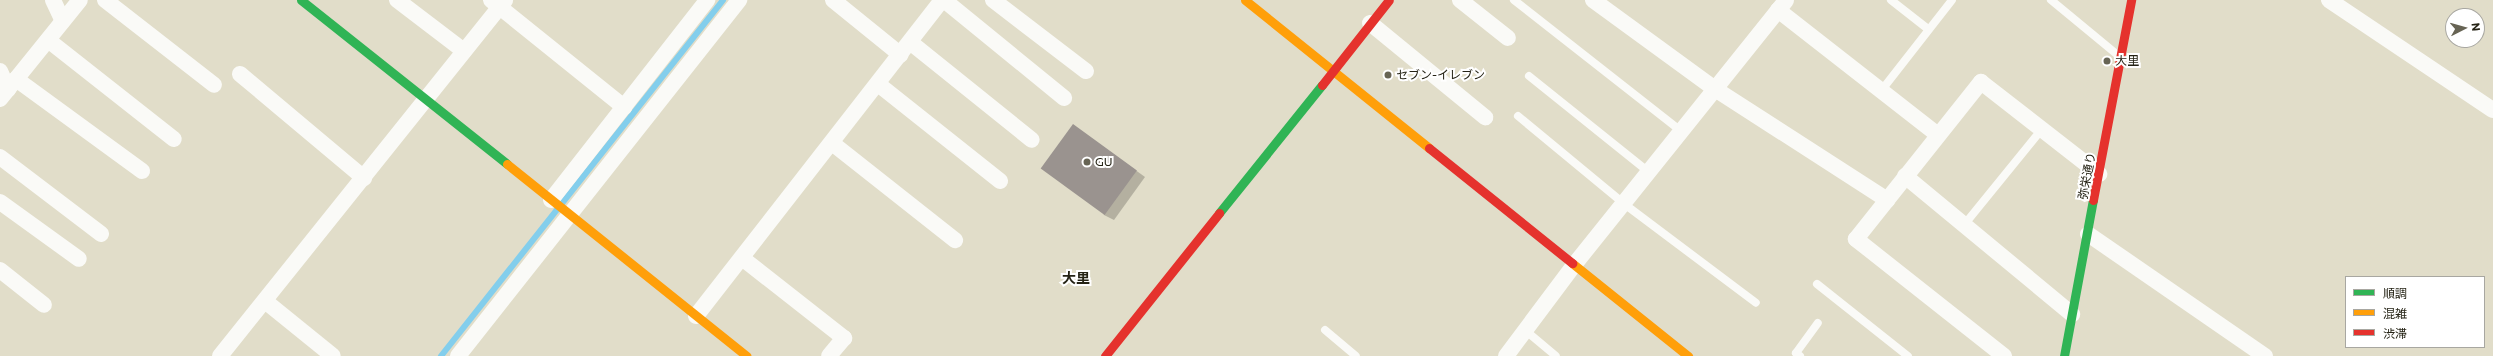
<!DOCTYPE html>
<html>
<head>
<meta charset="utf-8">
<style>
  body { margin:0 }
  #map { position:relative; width:2493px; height:356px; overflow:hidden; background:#e1ddc9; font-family:Commissioner,"Noto Sans JP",sans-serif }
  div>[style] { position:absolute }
  .shadow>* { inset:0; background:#0003 }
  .stream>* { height:6px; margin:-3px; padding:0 3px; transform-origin:3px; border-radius:3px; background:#83ceec }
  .building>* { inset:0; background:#9a938f; transform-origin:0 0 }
  .lane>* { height:8px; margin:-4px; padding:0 4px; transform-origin:4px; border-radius:4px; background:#fafaf7 }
  .street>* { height:16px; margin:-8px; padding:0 8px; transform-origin:8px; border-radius:8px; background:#fafaf7 }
  .fast>* { height:9px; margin:-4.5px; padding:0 4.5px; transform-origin:4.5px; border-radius:4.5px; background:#30b455 }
  .slow>* { height:9px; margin:-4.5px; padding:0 4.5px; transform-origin:4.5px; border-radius:4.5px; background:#ff9f0a }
  .jam>* { height:9px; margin:-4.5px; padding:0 4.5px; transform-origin:4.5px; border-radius:4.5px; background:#e5322d }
  .dots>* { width:11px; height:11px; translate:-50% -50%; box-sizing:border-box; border:2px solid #fff; border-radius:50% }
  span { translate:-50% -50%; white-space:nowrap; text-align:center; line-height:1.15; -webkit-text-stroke:4px #fff; paint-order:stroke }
  .poi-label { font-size:12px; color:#252315 }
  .left { translate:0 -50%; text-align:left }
  .street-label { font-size:12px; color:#252315 }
  .quarter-label { font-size:14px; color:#252315; font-weight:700 }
  .legend { position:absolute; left:2345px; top:276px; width:140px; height:72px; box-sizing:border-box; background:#fff; border:1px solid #a8a7a1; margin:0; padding:5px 7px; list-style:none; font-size:12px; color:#252315 }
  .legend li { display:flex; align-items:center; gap:8px; height:20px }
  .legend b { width:20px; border:1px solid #a8a7a1 }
  .north { position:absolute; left:2445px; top:8px; width:40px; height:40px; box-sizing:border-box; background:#fff; border:1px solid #a8a7a1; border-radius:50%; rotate:84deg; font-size:11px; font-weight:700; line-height:16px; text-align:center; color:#252315 }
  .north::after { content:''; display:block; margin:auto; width:14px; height:18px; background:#676454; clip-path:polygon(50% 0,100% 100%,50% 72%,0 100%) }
</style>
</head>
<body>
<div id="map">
  <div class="shadow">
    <div style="clip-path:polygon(1073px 125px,1145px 177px,1114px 220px,1104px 215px)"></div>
  </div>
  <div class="stream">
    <div style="left:441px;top:356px;width:454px;rotate:-51.6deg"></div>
  </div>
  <div class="building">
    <div style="left:1073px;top:124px;width:79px;height:55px;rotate:36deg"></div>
  </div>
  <div class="lane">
    <div style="left:1514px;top:0;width:212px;rotate:38.1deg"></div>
    <div style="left:1891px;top:0;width:47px;rotate:38.1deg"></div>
    <div style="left:2051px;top:0;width:88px;rotate:39.5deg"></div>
    <div style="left:1529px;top:76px;width:154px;rotate:38.7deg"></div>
    <div style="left:1881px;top:91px;width:115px;rotate:-52deg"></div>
    <div style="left:1518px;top:116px;width:136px;rotate:39.6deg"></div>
    <div style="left:1623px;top:203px;width:166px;rotate:36.9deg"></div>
    <div style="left:1964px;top:225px;width:124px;rotate:-50.9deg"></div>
    <div style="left:1817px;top:284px;width:116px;rotate:38.4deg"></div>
    <div style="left:1325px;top:330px;width:40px;rotate:40deg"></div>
    <div style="left:1525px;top:330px;width:40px;rotate:40deg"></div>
    <div style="left:1800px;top:356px;width:5px;rotate:-143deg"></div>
    <div style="left:1796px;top:353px;width:37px;rotate:-54deg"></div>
  </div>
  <div class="street">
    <div style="left:53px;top:0;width:23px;rotate:65deg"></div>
    <div style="left:105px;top:0;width:138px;rotate:37.9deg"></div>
    <div style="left:397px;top:0;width:84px;rotate:37.3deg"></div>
    <div style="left:491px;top:0;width:171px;rotate:38.8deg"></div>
    <div style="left:833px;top:0;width:87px;rotate:39deg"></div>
    <div style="left:944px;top:0;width:155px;rotate:39.2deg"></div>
    <div style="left:993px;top:0;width:117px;rotate:37.4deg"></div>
    <div style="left:1460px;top:0;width:61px;rotate:38.4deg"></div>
    <div style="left:1593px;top:0;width:151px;rotate:36.1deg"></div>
    <div style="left:1715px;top:89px;width:205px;rotate:32.8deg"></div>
    <div style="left:2329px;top:0;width:197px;rotate:33.9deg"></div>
    <div style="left:1778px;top:10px;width:203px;rotate:38deg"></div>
    <div style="left:1370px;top:23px;width:149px;rotate:39.3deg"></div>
    <div style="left:48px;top:40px;width:160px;rotate:38.2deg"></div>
    <div style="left:910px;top:42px;width:156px;rotate:38.8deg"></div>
    <div style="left:0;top:71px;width:20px;rotate:66deg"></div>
    <div style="left:240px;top:74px;width:162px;rotate:40deg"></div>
    <div style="left:16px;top:79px;width:156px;rotate:36.1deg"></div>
    <div style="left:878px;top:84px;width:156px;rotate:38.5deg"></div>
    <div style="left:0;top:99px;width:127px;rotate:-51.1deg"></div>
    <div style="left:832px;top:143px;width:157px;rotate:38.3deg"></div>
    <div style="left:0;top:157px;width:127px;rotate:37.3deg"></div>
    <div style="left:1905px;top:176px;width:217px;rotate:39.6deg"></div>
    <div style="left:551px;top:200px;width:254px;rotate:-52deg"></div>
    <div style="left:0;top:202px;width:97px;rotate:35.8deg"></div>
    <div style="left:2088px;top:234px;width:215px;rotate:34.6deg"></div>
    <div style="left:742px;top:258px;width:130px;rotate:38.1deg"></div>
    <div style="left:844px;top:338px;width:23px;rotate:130deg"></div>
    <div style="left:0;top:270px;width:56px;rotate:38.5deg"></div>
    <div style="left:265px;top:301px;width:87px;rotate:39deg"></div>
    <div style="left:696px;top:316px;width:400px;rotate:-52.1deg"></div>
    <div style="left:220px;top:356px;width:456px;rotate:-51.3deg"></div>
    <div style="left:458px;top:356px;width:454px;rotate:-51.7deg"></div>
    <div style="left:1506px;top:356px;width:114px;rotate:-53.2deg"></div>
    <div style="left:1574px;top:265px;width:339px;rotate:-51.3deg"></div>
    <div style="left:2004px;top:356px;width:189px;rotate:-141.7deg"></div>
    <div style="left:1856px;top:239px;width:201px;rotate:-51.5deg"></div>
    <div style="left:1981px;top:82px;width:150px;rotate:37.9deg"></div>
  </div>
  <div class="fast">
    <div style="left:301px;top:0;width:263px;rotate:38.5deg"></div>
    <div style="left:1219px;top:213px;width:164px;rotate:-51.2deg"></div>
    <div style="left:2064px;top:356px;width:159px;rotate:-79.5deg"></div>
  </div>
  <div class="slow">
    <div style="left:1245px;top:0;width:236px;rotate:38.8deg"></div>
    <div style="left:507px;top:164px;width:307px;rotate:38.7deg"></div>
    <div style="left:1572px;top:263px;width:149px;rotate:38.7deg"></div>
  </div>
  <div class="jam">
    <div style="left:1322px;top:85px;width:108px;rotate:-51.8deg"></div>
    <div style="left:1429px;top:148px;width:184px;rotate:38.8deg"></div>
    <div style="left:2093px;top:200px;width:204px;rotate:-79.2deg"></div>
    <div style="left:1105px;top:356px;width:183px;rotate:-51.4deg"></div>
  </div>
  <div class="dots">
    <div style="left:2107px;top:61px;background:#676454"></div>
    <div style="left:1388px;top:75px;background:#676454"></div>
    <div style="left:1087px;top:162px;background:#676454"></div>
  </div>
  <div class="poi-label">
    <span class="left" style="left:2115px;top:61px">大里</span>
    <span class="left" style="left:1396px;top:75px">セブン-イレブン</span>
    <span class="left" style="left:1095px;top:162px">GU</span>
  </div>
  <div class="street-label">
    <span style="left:2087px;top:176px;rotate:-79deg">弥栄通り</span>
  </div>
  <div class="quarter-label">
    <span style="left:1076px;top:278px">大里</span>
  </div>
  <ul class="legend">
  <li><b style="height:5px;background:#30b455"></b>順調</li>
  <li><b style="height:5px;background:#ff9f0a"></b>混雑</li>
  <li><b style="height:5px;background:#e5322d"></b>渋滞</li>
  </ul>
  <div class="north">N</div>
</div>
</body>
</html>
